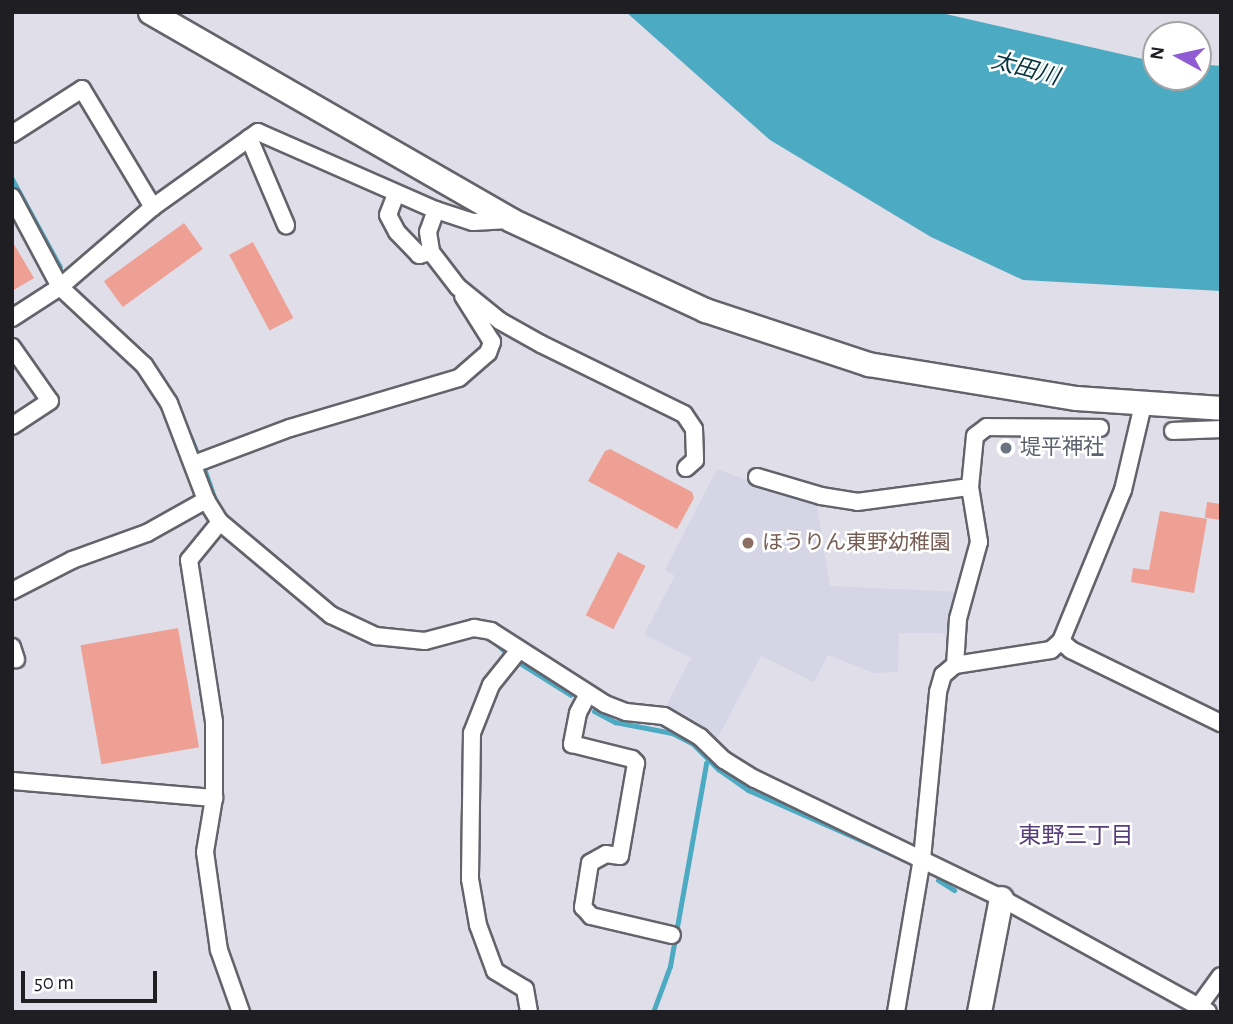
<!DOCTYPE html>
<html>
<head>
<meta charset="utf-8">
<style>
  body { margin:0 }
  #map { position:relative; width:1233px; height:1024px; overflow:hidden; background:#e0dfe9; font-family:"Alegreya Sans","Noto Sans JP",sans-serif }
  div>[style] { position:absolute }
  .built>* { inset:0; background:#d6d5e6 }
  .water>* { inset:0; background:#4daac3 }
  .stream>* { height:5px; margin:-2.5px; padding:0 2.5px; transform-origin:2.5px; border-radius:2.5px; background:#4daac3 }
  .building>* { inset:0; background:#eda093; transform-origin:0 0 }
  .roads { filter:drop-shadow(2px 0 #63636b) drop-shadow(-2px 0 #63636b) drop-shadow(0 2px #63636b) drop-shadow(0 -2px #63636b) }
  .street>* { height:16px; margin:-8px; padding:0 8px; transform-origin:8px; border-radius:8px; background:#fff }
  .secondary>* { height:23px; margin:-11.5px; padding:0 11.5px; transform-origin:11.5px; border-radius:11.5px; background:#fff }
  .dots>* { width:19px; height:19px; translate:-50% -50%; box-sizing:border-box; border:4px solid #fff; border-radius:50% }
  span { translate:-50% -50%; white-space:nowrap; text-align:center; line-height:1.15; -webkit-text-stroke:5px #fff; paint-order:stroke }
  .worship-label { font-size:21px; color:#5b616d }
  .left { translate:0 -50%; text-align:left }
  .education-label { font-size:21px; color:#785e54 }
  .water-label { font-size:23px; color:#07343f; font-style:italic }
  .neighbourhood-label { font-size:23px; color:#563d79 }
  .frame { position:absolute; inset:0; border:14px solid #1f1f23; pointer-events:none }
  .north { position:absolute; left:1142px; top:21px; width:70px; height:70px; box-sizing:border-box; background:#fff; border:2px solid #a5a5a7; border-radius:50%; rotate:278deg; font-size:19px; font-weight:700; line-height:28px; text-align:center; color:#1f1f23 }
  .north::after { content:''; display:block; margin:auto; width:24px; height:32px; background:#905cd4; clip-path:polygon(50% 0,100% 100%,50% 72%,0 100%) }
  .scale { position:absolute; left:21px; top:971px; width:136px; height:32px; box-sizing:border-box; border:4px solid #1f1f23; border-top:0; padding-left:9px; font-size:21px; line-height:24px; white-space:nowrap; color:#1f1f23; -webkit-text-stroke:5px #fff; paint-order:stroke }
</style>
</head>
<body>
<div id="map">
  <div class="built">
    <div style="clip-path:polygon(717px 469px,817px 506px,830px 586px,961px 592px,952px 643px,942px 633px,899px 633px,898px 672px,874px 673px,828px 655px,814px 682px,761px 656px,717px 739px,707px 728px,683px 714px,665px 708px,691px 658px,644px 634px,675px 576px,665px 570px)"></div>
  </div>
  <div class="water">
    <div style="clip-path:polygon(626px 12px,937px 12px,1156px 62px,1156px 77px,1198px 77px,1198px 64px,1221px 66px,1221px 291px,1023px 280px,931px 237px,770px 140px)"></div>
  </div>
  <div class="stream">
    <div style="left:12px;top:179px;width:100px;rotate:61.4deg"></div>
    <div style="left:190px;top:436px;width:18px;rotate:68deg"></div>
    <div style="left:205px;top:471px;width:39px;rotate:71deg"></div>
    <div style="left:261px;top:547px;width:43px;rotate:39.3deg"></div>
    <div style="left:492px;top:640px;width:21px;rotate:41deg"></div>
    <div style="left:518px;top:662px;width:62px;rotate:31.9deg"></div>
    <div style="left:594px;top:711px;width:24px;rotate:28deg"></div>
    <div style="left:615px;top:722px;width:58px;rotate:10.9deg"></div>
    <div style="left:672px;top:733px;width:22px;rotate:27deg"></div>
    <div style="left:692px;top:743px;width:37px;rotate:45deg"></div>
    <div style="left:718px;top:769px;width:37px;rotate:35deg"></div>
    <div style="left:748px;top:790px;width:165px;rotate:23.9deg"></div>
    <div style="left:938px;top:880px;width:19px;rotate:32deg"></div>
    <div style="left:653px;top:1012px;width:49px;rotate:-69.7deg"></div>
    <div style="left:670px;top:966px;width:206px;rotate:-79.9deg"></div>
    <div style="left:706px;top:763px;width:4px;rotate:-45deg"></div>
  </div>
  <div class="building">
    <div style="left:184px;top:223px;width:32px;height:99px;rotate:54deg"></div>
    <div style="clip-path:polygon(12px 241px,34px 278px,12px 291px)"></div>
    <div style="left:253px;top:242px;width:86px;height:27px;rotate:62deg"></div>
    <div style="clip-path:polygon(610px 449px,692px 492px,694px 498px,677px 529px,588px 481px,605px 451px)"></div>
    <div style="left:1207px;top:502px;width:14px;height:16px;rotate:8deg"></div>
    <div style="clip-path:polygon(1160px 511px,1207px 519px,1194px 593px,1131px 582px,1133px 568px,1149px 570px)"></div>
    <div style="left:618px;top:552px;width:31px;height:71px;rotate:27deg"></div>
    <div style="left:178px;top:628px;width:121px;height:99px;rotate:80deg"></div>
  </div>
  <div class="roads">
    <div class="street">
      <div style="left:12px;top:134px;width:83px;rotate:-32.7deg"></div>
      <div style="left:82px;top:89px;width:138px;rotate:59deg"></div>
      <div style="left:249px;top:138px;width:95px;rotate:67deg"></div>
      <div style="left:396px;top:194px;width:22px;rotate:111deg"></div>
      <div style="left:388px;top:215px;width:19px;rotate:62deg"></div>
      <div style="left:397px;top:232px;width:32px;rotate:46deg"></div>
      <div style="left:419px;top:255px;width:12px;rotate:-14deg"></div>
      <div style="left:12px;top:197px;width:102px;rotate:61.9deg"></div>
      <div style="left:60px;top:287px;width:115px;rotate:42.9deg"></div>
      <div style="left:144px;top:365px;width:45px;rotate:56.7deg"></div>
      <div style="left:169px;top:403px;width:104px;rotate:69.1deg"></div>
      <div style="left:206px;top:500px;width:26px;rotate:58deg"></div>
      <div style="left:220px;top:522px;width:145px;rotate:40deg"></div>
      <div style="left:331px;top:615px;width:50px;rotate:25deg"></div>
      <div style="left:376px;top:636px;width:49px;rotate:5.8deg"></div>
      <div style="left:425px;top:641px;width:51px;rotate:-14.9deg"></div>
      <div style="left:474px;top:628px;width:17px;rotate:10deg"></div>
      <div style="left:491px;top:631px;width:135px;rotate:32.6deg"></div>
      <div style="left:605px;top:704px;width:22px;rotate:21deg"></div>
      <div style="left:626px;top:712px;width:38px;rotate:6deg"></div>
      <div style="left:664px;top:716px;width:42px;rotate:30.3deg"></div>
      <div style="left:700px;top:737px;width:33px;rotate:44deg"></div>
      <div style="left:724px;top:760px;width:36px;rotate:32deg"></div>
      <div style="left:755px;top:779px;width:273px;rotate:25.8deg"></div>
      <div style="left:1001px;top:898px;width:236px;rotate:28.8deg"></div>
      <div style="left:436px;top:210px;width:23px;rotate:110deg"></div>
      <div style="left:428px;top:232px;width:20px;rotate:81deg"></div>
      <div style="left:431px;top:252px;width:44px;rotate:52.4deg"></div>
      <div style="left:458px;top:287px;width:54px;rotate:39deg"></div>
      <div style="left:500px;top:321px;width:47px;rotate:29.3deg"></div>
      <div style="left:541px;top:344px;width:159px;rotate:26.1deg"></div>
      <div style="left:684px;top:414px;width:18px;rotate:56deg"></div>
      <div style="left:694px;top:429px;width:31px;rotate:88deg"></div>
      <div style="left:695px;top:460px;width:12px;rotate:138deg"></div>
      <div style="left:12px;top:318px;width:57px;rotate:-32.9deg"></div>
      <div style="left:60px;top:287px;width:123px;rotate:-40.7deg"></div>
      <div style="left:153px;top:207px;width:129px;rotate:-35.5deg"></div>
      <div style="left:258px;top:132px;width:194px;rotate:23.7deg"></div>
      <div style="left:436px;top:210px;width:39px;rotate:18deg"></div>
      <div style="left:473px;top:222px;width:37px;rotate:-3deg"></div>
      <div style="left:12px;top:347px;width:66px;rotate:54.9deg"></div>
      <div style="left:50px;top:401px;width:45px;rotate:146.7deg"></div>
      <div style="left:1173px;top:431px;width:48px;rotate:-2.4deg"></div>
      <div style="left:194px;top:464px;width:103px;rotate:-20.6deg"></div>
      <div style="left:290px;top:428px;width:176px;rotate:-16.5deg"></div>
      <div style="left:459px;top:378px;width:38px;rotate:-41deg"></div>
      <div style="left:488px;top:353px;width:12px;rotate:-70deg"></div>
      <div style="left:492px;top:342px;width:54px;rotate:-122.2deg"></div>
      <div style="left:757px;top:477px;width:67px;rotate:16.5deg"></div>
      <div style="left:821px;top:496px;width:36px;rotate:9deg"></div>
      <div style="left:857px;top:502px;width:114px;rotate:-7.6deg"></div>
      <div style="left:970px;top:487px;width:56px;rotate:80.7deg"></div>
      <div style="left:979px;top:542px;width:80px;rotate:105.3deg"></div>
      <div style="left:958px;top:619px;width:46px;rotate:93.7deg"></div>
      <div style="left:970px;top:487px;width:51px;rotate:-84.4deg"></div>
      <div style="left:975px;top:436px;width:15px;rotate:-37deg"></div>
      <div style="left:987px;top:427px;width:113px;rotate:0.5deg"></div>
      <div style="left:220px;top:522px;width:49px;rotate:129.2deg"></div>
      <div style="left:189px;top:560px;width:164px;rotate:81.2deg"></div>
      <div style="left:214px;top:722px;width:76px;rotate:90deg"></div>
      <div style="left:214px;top:798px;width:55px;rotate:99.5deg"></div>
      <div style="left:205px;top:852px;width:99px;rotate:81.9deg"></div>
      <div style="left:219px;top:950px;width:66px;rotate:70.5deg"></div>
      <div style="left:12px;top:591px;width:68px;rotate:-27.3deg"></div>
      <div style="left:72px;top:560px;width:80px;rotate:-19.8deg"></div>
      <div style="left:147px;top:533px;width:68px;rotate:-29.2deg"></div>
      <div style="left:1061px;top:641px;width:13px;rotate:42deg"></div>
      <div style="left:1071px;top:650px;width:167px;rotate:26deg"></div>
      <div style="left:12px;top:647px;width:13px;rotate:72deg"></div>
      <div style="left:519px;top:650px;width:45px;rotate:128.7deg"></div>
      <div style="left:491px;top:685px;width:52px;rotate:111.6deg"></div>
      <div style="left:472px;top:733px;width:146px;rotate:90.8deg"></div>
      <div style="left:470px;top:879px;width:47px;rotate:80.1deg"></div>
      <div style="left:478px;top:925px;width:49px;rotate:69.7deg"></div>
      <div style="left:495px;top:971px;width:35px;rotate:31deg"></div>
      <div style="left:525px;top:989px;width:23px;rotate:80deg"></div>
      <div style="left:588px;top:694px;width:21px;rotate:118deg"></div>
      <div style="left:578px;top:713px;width:32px;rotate:101deg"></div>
      <div style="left:572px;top:744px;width:62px;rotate:14deg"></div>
      <div style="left:632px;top:759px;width:6px;rotate:45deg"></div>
      <div style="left:636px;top:763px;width:94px;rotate:99.8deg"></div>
      <div style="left:620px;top:856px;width:14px;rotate:-172deg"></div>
      <div style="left:606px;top:854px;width:18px;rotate:151deg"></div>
      <div style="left:590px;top:863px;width:45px;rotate:99deg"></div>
      <div style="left:583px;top:907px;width:12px;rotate:48deg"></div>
      <div style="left:591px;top:916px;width:83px;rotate:13.2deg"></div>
      <div style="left:12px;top:781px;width:203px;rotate:4.8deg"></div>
      <div style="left:1199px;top:1006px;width:37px;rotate:-54deg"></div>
      <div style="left:896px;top:1012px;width:155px;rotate:-80.4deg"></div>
      <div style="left:922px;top:859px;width:168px;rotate:-84.5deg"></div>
      <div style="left:938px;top:692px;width:18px;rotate:-74deg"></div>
      <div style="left:943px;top:675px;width:16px;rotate:-40deg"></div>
      <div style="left:955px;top:665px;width:97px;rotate:-8.9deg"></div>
      <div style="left:1051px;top:650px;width:13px;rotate:-42deg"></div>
      <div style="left:1061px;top:641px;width:163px;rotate:-67.7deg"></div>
      <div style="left:1123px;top:490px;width:87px;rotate:-76.8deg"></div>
    </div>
    <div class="secondary">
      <div style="left:150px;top:12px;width:417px;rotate:29.9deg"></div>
      <div style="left:511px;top:220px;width:214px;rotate:24.9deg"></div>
      <div style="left:705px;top:310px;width:172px;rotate:18.3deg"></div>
      <div style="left:868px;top:364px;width:211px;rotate:9.3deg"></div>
      <div style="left:1076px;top:398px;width:145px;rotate:3.9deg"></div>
      <div style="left:979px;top:1012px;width:116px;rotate:-79.1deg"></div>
    </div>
  </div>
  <div class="dots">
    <div style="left:1006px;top:448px;background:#6b7280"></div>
    <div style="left:748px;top:543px;background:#8d6e63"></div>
  </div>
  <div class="worship-label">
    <span class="left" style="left:1020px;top:448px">堤平神社</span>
  </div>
  <div class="education-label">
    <span class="left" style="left:762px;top:543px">ほうりん東野幼稚園</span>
  </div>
  <div class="water-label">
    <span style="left:1025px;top:70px;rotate:15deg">太田川</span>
  </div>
  <div class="neighbourhood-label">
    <span style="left:1076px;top:837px">東野三丁目</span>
  </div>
  <div class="frame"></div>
  <div class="north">N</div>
  <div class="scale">50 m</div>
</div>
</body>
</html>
